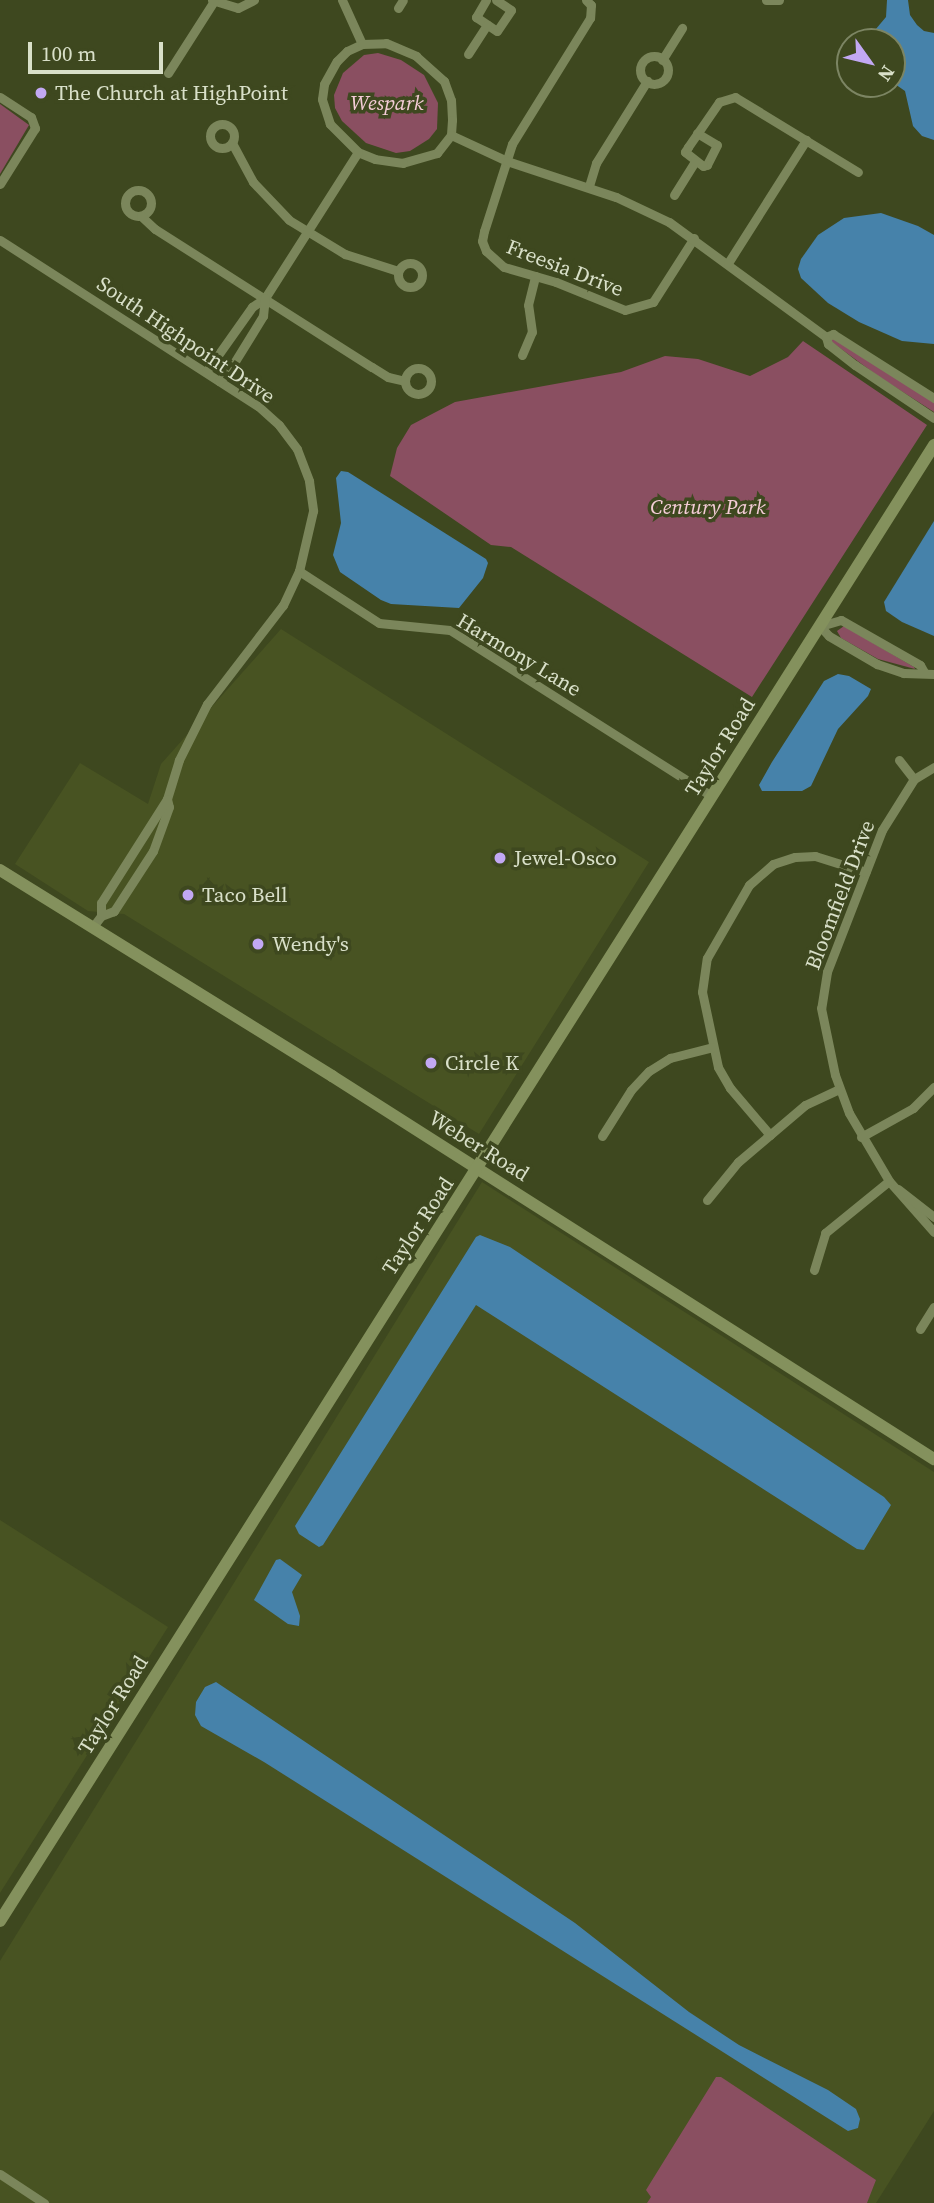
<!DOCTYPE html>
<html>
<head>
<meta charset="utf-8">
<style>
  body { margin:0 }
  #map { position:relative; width:934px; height:2203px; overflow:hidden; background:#3e481f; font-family:"Source Serif 4",serif }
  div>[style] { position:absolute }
  .built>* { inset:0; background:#485322 }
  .green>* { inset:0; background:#8a4f61 }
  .water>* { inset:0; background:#4682aa }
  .street>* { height:9px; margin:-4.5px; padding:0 4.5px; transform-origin:4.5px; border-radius:4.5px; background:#7b865b }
  .street>.ring { margin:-4.5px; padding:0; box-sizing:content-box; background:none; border:9px solid #7b865b; border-radius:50% }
  .secondary>* { height:12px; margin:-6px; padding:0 6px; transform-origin:6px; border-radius:6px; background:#84915d }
  .dots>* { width:19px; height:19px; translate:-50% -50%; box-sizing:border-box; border:4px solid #3e481f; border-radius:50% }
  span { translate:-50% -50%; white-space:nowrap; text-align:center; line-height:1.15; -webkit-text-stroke:7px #3e481f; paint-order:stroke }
  .poi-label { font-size:21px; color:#d9e0c9 }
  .left { translate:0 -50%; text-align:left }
  .park-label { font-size:21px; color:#f5cdd8; font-style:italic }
  .street-label { font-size:21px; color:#d9e0c9 }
  .north { position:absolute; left:836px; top:28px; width:70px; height:70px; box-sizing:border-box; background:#3e481f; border:2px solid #7c8563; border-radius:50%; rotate:124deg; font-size:19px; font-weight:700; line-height:28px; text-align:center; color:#d9e0c9 }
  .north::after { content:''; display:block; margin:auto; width:24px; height:32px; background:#c2a8f3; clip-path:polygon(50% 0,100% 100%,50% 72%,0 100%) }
  .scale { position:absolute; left:28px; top:42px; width:135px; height:32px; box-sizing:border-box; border:4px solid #d9e0c9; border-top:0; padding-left:9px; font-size:21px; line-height:24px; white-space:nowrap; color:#d9e0c9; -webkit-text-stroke:5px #3e481f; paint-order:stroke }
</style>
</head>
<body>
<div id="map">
  <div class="built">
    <div style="clip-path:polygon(281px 629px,649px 862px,479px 1134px,124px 914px,88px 911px,15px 864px,80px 763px,148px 804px,161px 764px)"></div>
    <div style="clip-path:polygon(482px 1182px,934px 1472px,934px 2111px,876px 2203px,0 2203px,0 1961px)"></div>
    <div style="clip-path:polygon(0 1520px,168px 1627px,0 1893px)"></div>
  </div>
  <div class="green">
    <div style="clip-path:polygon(378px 53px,401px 60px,424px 75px,438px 103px,437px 129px,429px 139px,410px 151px,396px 153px,366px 143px,342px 121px,335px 108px,334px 95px,343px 73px,364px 55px)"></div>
    <div style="clip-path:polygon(0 104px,29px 125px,0 174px)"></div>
    <div style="clip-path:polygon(831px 337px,934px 402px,934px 412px,878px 376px,829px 340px)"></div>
    <div style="clip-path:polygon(803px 341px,927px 425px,752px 697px,511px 547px,491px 545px,390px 476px,397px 448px,411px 425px,455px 402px,621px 372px,665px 356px,698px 359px,750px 376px,788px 357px)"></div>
    <div style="clip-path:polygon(844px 626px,914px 667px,915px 669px,878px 659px,841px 638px,837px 631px)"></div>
    <div style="clip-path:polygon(716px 2077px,721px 2077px,876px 2180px,867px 2203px,647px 2203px,651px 2197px,646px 2190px)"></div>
  </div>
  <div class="water">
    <div style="clip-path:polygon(887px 0,908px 0,910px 15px,917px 25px,924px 31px,934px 33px,934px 140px,922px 136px,913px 126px,905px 91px,892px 82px,892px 42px,865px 42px,886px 17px)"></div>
    <div style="clip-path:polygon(881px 213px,918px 226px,934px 235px,934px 344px,902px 341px,859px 322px,828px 303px,801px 278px,798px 269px,801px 259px,818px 235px,844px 218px)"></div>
    <div style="clip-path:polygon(341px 471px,348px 472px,486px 559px,488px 563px,483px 578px,459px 608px,391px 604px,381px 600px,340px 572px,333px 555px,341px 523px,336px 478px)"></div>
    <div style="clip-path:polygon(934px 521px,934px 636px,902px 622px,886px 611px,884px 602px)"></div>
    <div style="clip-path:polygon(838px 674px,849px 676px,871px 689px,868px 696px,838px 729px,811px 786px,802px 791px,762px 791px,759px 785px,772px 762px,824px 681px)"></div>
    <div style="clip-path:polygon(480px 1235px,510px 1247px,884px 1497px,891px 1505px,864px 1550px,857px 1549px,476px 1305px,323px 1545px,319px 1547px,299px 1534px,295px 1526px,476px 1237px)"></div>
    <div style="clip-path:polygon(280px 1559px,302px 1575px,292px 1592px,300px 1616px,299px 1626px,288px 1624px,254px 1600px,276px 1560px)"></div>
    <div style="clip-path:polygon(216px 1682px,575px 1923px,689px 2012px,739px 2045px,828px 2090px,856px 2109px,860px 2119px,858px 2128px,848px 2131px,264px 1762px,201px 1726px,195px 1715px,196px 1702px,205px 1687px)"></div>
  </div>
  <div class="street">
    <div style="left:212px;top:0;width:27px;rotate:17deg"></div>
    <div style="left:238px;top:8px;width:18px;rotate:-27deg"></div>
    <div style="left:342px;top:0;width:48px;rotate:65.6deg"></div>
    <div style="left:486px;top:0;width:20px;rotate:120deg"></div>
    <div style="left:476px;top:17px;width:25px;rotate:34deg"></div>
    <div style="left:497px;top:31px;width:25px;rotate:-56deg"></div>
    <div style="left:511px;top:10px;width:18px;rotate:-146deg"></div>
    <div style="left:586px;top:0;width:7px;rotate:45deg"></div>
    <div style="left:591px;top:5px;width:13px;rotate:94deg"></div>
    <div style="left:590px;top:18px;width:148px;rotate:121.8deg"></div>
    <div style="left:512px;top:144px;width:91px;rotate:107.8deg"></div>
    <div style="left:484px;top:231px;width:10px;rotate:101deg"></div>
    <div style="left:482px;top:241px;width:11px;rotate:68deg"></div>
    <div style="left:486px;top:251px;width:24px;rotate:42deg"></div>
    <div style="left:504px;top:267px;width:54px;rotate:16.1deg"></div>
    <div style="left:556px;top:282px;width:74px;rotate:22.1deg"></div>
    <div style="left:625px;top:310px;width:29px;rotate:-16deg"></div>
    <div style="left:653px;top:302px;width:76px;rotate:-57.4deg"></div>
    <div style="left:766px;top:0;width:13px"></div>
    <div style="left:398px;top:8px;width:9px;rotate:-58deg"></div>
    <div style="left:386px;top:43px;width:33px;rotate:23deg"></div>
    <div style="left:416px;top:56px;width:38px;rotate:42deg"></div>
    <div style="left:444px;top:81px;width:20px;rotate:70deg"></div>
    <div style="left:451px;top:100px;width:20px;rotate:87deg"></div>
    <div style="left:452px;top:120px;width:15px;rotate:94deg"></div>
    <div style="left:451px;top:135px;width:23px;rotate:128deg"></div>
    <div style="left:437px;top:153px;width:35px;rotate:164deg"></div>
    <div style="left:403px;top:163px;width:28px;rotate:-172deg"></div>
    <div style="left:375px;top:159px;width:18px;rotate:-158deg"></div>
    <div style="left:358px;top:152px;width:40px;rotate:-135deg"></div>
    <div style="left:330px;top:124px;width:26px;rotate:-108deg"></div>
    <div style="left:322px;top:99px;width:15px;rotate:-82deg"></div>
    <div style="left:324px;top:84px;width:26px;rotate:-61deg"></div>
    <div style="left:337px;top:61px;width:14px;rotate:-45deg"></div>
    <div style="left:347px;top:51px;width:17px;rotate:-25deg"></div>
    <div style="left:362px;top:44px;width:24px;rotate:-2deg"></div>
    <div style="left:468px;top:54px;width:35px;rotate:-57deg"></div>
    <div class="ring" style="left:640px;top:56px;width:19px;height:19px"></div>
    <div style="left:662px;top:60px;width:38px;rotate:-58deg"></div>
    <div style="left:168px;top:73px;width:85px;rotate:-57.4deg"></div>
    <div style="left:0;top:97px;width:37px;rotate:33deg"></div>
    <div style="left:31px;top:117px;width:12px;rotate:70deg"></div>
    <div style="left:35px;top:128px;width:66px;rotate:122deg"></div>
    <div class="ring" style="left:210px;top:124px;width:15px;height:15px"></div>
    <div style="left:697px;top:133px;width:23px;rotate:31deg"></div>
    <div style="left:717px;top:145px;width:22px;rotate:117deg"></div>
    <div style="left:707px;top:165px;width:4px;rotate:166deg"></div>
    <div style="left:703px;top:166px;width:23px;rotate:-142deg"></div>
    <div style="left:685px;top:152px;width:6px;rotate:-59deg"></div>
    <div style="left:688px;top:147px;width:55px;rotate:-55.4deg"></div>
    <div style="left:719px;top:102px;width:17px;rotate:-17deg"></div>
    <div style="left:735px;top:97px;width:144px;rotate:31.4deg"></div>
    <div style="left:451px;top:135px;width:62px;rotate:24.9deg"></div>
    <div style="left:507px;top:161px;width:115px;rotate:18.3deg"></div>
    <div style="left:616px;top:197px;width:59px;rotate:25.3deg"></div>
    <div style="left:669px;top:222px;width:195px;rotate:36.2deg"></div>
    <div style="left:826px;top:337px;width:7px;rotate:74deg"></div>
    <div style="left:828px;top:344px;width:34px;rotate:38deg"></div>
    <div style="left:855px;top:365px;width:95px;rotate:33.9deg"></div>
    <div style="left:232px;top:143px;width:44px;rotate:61.7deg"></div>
    <div style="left:253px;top:182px;width:52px;rotate:46.5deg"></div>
    <div style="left:289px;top:220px;width:66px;rotate:31.3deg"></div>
    <div style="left:345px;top:254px;width:56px;rotate:17.8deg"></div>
    <div style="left:589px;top:186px;width:24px;rotate:-73deg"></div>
    <div style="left:596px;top:163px;width:97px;rotate:-58.1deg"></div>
    <div class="ring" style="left:125px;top:190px;width:17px;height:17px"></div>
    <div style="left:674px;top:195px;width:40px;rotate:-58deg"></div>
    <div style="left:141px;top:216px;width:19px;rotate:43deg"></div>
    <div style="left:155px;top:229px;width:257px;rotate:32.5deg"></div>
    <div style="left:372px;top:367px;width:19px;rotate:32deg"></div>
    <div style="left:388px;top:377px;width:17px;rotate:13deg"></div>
    <div style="left:0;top:240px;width:307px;rotate:32.8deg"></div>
    <div style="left:258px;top:406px;width:28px;rotate:42deg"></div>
    <div style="left:279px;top:425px;width:30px;rotate:53deg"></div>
    <div style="left:297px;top:449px;width:34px;rotate:69deg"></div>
    <div style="left:309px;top:481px;width:30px;rotate:82deg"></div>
    <div style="left:313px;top:511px;width:62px;rotate:103.1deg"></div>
    <div style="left:299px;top:571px;width:38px;rotate:115deg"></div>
    <div style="left:283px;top:605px;width:125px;rotate:127.5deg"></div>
    <div style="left:207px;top:704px;width:63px;rotate:116.6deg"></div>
    <div style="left:179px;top:760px;width:41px;rotate:107.1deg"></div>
    <div style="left:167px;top:799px;width:8px;rotate:76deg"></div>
    <div style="left:169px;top:807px;width:47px;rotate:110deg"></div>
    <div style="left:153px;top:851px;width:72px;rotate:123deg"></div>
    <div style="left:114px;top:911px;width:14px;rotate:159deg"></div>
    <div style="left:101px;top:916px;width:15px;rotate:127deg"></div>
    <div class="ring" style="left:398px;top:263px;width:15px;height:15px"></div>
    <div style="left:728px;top:263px;width:146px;rotate:-57.6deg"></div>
    <div style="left:826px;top:337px;width:8px;rotate:-23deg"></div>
    <div style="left:833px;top:334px;width:120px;rotate:32.4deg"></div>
    <div style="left:522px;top:355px;width:25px;rotate:-67deg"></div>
    <div style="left:532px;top:332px;width:27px;rotate:-98deg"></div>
    <div style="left:528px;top:305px;width:30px;rotate:-76deg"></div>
    <div class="ring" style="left:405px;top:368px;width:17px;height:17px"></div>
    <div style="left:206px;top:372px;width:80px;rotate:-54.7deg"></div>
    <div style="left:252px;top:307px;width:16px;rotate:-35deg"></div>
    <div style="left:265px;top:298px;width:173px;rotate:-57.5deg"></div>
    <div style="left:219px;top:381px;width:14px;rotate:-45deg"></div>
    <div style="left:229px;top:371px;width:65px;rotate:-58.3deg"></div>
    <div style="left:263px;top:316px;width:18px;rotate:-84deg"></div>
    <div style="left:299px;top:571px;width:95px;rotate:33deg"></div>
    <div style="left:379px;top:623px;width:71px;rotate:5.6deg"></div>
    <div style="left:450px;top:630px;width:310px;rotate:32.4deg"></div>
    <div style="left:924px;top:672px;width:8px;rotate:-120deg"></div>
    <div style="left:920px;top:665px;width:91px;rotate:-150.3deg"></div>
    <div style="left:841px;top:620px;width:22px;rotate:164deg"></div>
    <div style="left:820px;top:626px;width:13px;rotate:48deg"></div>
    <div style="left:829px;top:636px;width:56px;rotate:30.3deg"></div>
    <div style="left:877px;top:664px;width:28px;rotate:19deg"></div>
    <div style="left:903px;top:673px;width:31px;rotate:2deg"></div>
    <div style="left:899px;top:760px;width:24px;rotate:52deg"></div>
    <div style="left:934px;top:767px;width:23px;rotate:149deg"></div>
    <div style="left:914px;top:779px;width:60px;rotate:122.1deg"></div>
    <div style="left:882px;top:830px;width:152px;rotate:111.2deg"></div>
    <div style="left:827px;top:972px;width:36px;rotate:99deg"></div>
    <div style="left:821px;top:1008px;width:68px;rotate:78.2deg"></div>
    <div style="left:835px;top:1075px;width:40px;rotate:69.8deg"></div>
    <div style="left:849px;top:1113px;width:79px;rotate:59.5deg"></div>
    <div style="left:889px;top:1181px;width:68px;rotate:48.6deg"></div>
    <div style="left:101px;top:916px;width:13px;rotate:-90deg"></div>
    <div style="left:101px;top:903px;width:123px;rotate:-57.6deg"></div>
    <div style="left:770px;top:1135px;width:62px;rotate:-130.4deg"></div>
    <div style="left:730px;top:1088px;width:24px;rotate:-120deg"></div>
    <div style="left:718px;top:1067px;width:77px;rotate:-102deg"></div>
    <div style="left:702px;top:992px;width:34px;rotate:-82deg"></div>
    <div style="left:707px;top:958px;width:84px;rotate:-60.1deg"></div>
    <div style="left:749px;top:885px;width:32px;rotate:-41deg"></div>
    <div style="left:773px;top:864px;width:23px;rotate:-18deg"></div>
    <div style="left:795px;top:857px;width:20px;rotate:-3deg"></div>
    <div style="left:815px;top:856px;width:53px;rotate:17.4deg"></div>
    <div style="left:602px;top:1136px;width:54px;rotate:-57.8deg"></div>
    <div style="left:631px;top:1090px;width:26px;rotate:-47deg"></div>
    <div style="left:649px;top:1071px;width:25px;rotate:-32deg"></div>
    <div style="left:670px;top:1058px;width:44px;rotate:-14.3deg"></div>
    <div style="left:861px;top:1137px;width:60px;rotate:-29.1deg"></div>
    <div style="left:913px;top:1108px;width:30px;rotate:-45deg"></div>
    <div style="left:898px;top:1189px;width:46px;rotate:37.9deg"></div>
    <div style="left:707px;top:1200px;width:49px;rotate:-50.8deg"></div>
    <div style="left:738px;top:1162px;width:88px;rotate:-40.4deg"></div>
    <div style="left:805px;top:1105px;width:38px;rotate:-25deg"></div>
    <div style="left:814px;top:1270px;width:39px;rotate:-73deg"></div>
    <div style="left:825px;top:1233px;width:82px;rotate:-39.1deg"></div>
    <div style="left:920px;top:1329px;width:26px;rotate:-58deg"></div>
    <div style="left:0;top:2174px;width:53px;rotate:33.4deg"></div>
  </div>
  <div class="secondary">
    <div style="left:0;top:870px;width:391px;rotate:31.8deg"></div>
    <div style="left:332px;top:1076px;width:714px;rotate:32.47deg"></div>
    <div style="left:0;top:1921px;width:1747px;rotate:-57.67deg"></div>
  </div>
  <div class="dots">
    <div style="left:41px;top:93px;background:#c2a8f3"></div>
    <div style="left:500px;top:858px;background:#c2a8f3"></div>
    <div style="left:188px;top:895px;background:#c2a8f3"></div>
    <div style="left:258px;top:944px;background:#c2a8f3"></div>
    <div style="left:431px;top:1063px;background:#c2a8f3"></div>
  </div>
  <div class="poi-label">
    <span class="left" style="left:55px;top:93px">The Church at HighPoint</span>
    <span class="left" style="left:514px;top:858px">Jewel-Osco</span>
    <span class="left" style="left:202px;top:895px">Taco Bell</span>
    <span class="left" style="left:272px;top:944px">Wendy's</span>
    <span class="left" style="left:445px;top:1063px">Circle K</span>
  </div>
  <div class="park-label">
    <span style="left:387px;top:103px">Wespark</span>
    <span style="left:708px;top:507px">Century Park</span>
  </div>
  <div class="street-label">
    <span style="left:565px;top:268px;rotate:21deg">Freesia Drive</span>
    <span style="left:186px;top:340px;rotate:34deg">South Highpoint Drive</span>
    <span style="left:519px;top:655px;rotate:31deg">Harmony Lane</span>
    <span style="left:720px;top:747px;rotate:-58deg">Taylor Road</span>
    <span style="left:840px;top:895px;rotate:-69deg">Bloomfield Drive</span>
    <span style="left:479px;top:1146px;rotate:32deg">Weber Road</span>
    <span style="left:418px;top:1226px;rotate:-57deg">Taylor Road</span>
    <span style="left:113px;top:1705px;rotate:-58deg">Taylor Road</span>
  </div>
  <div class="north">N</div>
  <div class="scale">100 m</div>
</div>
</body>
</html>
